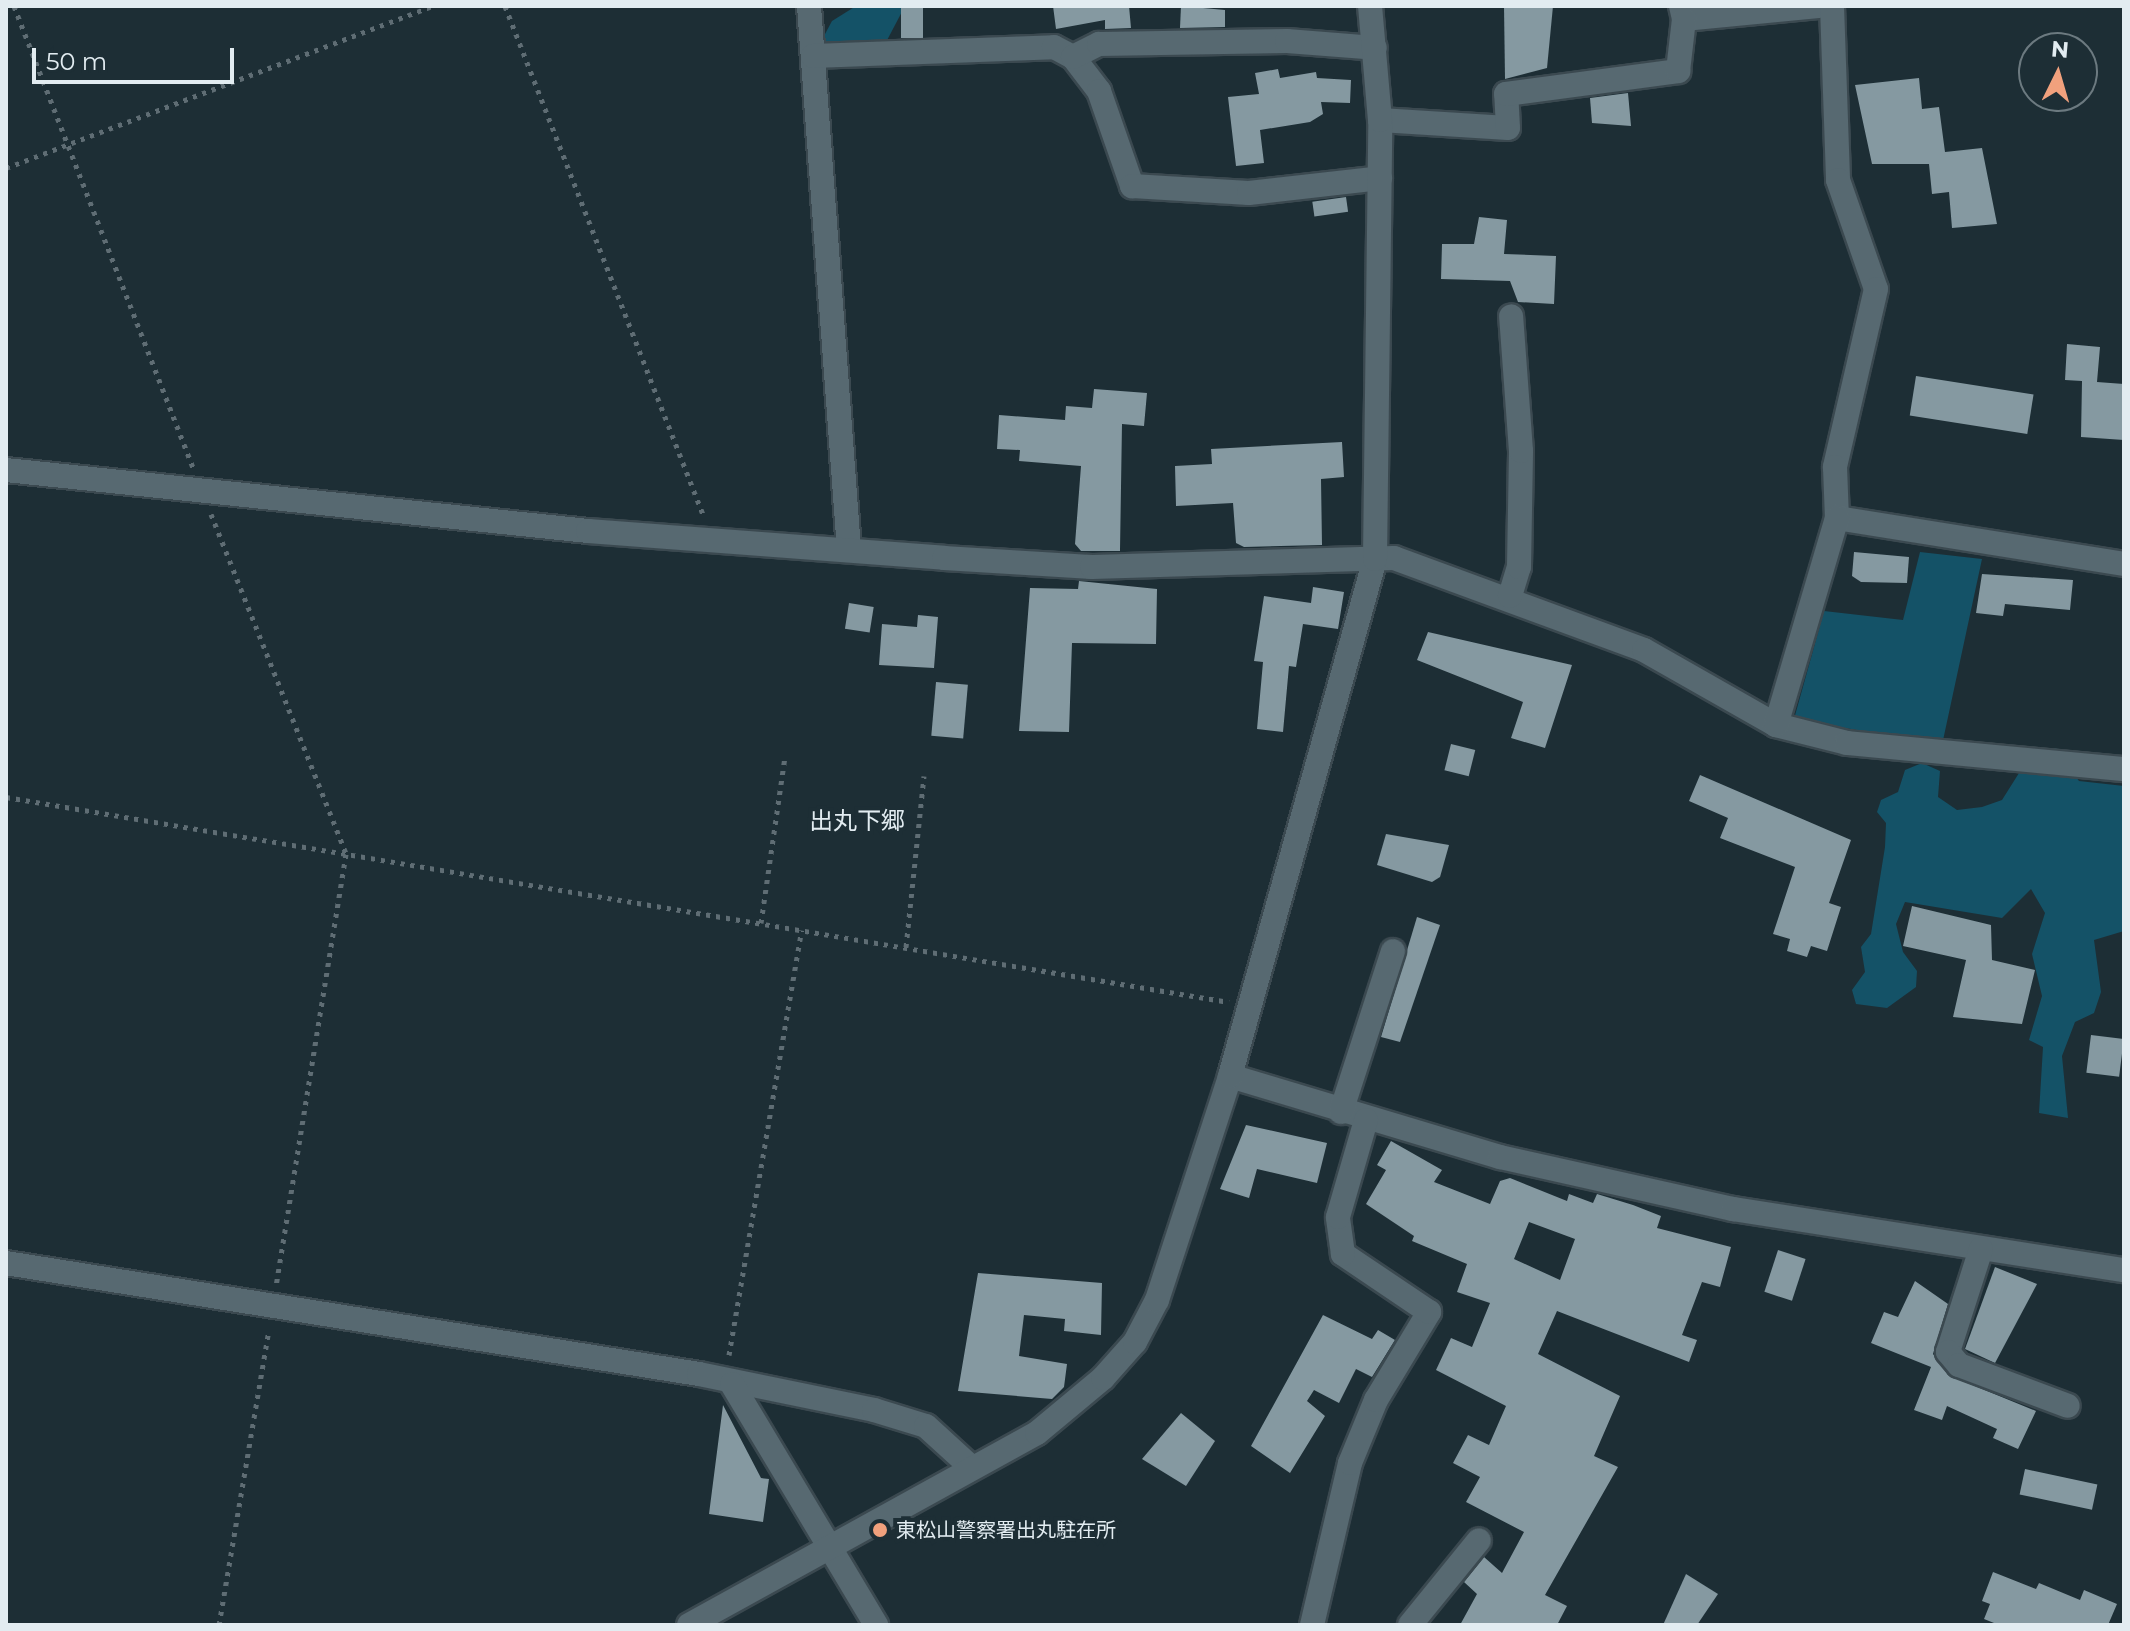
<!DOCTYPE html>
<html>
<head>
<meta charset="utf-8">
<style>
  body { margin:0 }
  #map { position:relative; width:2130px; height:1631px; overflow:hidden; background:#1d2e35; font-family:Montserrat,"Noto Sans JP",sans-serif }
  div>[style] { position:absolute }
  .green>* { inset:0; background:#145267 }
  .building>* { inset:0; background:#8599a1; transform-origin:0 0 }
  .path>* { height:5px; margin-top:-2.5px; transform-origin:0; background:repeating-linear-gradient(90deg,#5f6d74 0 4px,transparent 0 10px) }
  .roads { filter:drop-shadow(2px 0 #3b4950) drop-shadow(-2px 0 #3b4950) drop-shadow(0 2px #3b4950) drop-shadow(0 -2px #3b4950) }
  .minor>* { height:24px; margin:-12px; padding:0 12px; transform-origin:12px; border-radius:12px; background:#576971 }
  .dots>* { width:22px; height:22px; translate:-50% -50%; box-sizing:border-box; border:4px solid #1d2e35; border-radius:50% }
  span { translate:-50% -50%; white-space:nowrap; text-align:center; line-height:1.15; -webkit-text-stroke:8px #1d2e35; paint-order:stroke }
  .poi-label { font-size:20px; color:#e2ecf1 }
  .left { translate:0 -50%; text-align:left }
  .quarter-label { font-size:24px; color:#e2ecf1 }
  .frame { position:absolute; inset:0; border:8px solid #e2ecf1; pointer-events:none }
  .north { position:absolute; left:2018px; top:32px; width:80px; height:80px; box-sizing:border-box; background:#1d2e35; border:2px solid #6c7a80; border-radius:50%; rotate:5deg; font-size:22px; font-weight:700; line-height:32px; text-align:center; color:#e2ecf1 }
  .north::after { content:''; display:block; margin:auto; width:28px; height:36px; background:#f1a17d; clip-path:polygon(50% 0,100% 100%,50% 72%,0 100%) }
  .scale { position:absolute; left:32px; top:48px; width:202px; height:36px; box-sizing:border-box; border:4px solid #e2ecf1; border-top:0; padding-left:10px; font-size:24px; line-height:28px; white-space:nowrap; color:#e2ecf1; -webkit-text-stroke:6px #1d2e35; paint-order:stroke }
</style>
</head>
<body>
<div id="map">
  <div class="green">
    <div style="clip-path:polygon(856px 6px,905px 6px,884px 46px,817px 49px,832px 21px)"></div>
    <div style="clip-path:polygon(1920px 552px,1982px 559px,1942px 745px,1794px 719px,1824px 611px,1903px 620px)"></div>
    <div style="clip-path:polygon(2056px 748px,2079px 781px,2124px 786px,2124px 931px,2094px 940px,2101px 992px,2094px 1013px,2075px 1022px,2062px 1056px,2068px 1118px,2039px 1113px,2043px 1047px,2029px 1040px,2042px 996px,2032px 954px,2045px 913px,2031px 889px,2002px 918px,1905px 902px,1896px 924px,1903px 952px,1917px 971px,1916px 987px,1887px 1008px,1856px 1004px,1852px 990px,1865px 972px,1861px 947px,1871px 934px,1885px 847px,1886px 823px,1877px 812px,1881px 800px,1898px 792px,1905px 770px,1922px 763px,1940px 771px,1938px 797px,1957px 810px,1982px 807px,2002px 800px,2031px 754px)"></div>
  </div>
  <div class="building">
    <div style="left:901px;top:6px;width:22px;height:32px"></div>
    <div style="clip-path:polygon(1053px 6px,1129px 6px,1131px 28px,1105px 29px,1105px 20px,1056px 29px)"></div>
    <div style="clip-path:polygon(1181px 6px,1225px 10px,1225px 27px,1180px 28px)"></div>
    <div style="clip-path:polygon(1504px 6px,1553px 6px,1547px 68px,1505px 79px)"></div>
    <div style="clip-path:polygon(1278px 69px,1280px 78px,1316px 72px,1317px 78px,1351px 80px,1350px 103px,1321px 102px,1323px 114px,1310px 122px,1260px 130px,1264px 163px,1236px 166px,1228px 97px,1259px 94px,1255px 73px)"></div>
    <div style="clip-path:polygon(1919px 78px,1922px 109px,1939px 107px,1945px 152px,1982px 148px,1997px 224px,1952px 228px,1949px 192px,1932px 194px,1929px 164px,1872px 164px,1855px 85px)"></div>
    <div style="clip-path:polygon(1628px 93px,1631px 126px,1592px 123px,1590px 98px)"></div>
    <div style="left:1346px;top:197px;width:15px;height:34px;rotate:82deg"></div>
    <div style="clip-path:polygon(1479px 217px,1507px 220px,1504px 254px,1556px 256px,1554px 304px,1518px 302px,1510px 281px,1441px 279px,1442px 244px,1474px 244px)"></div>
    <div style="clip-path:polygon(2067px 344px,2100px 347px,2097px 382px,2124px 384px,2124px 440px,2081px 437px,2082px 381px,2065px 380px)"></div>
    <div style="left:1916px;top:376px;width:119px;height:40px;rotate:9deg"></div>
    <div style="clip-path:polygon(1094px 389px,1147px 393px,1144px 426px,1122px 424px,1120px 551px,1081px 551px,1075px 544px,1081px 466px,1019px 461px,1020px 450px,997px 449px,999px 415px,1065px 420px,1066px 406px,1092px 408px)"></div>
    <div style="clip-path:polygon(1342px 442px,1344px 477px,1321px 479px,1322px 545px,1244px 547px,1236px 543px,1233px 503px,1176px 506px,1175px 466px,1212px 464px,1211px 449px)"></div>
    <div style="clip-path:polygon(1854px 552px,1909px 557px,1907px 583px,1861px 582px,1852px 576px)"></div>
    <div style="clip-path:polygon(1982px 574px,2073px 580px,2070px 610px,2005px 604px,2003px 616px,1976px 613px)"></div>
    <div style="clip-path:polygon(1079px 581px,1157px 589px,1156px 644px,1072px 643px,1069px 732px,1019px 731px,1030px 588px,1078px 589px)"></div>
    <div style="clip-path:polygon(1313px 587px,1344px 592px,1338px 629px,1303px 624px,1296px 667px,1289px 666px,1283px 732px,1257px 729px,1263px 662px,1254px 661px,1264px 596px,1311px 603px)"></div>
    <div style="left:849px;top:603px;width:25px;height:26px;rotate:9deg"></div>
    <div style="clip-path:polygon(918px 615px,938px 617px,934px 668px,879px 665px,882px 624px,917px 627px)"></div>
    <div style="clip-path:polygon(1428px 632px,1572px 665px,1545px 748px,1511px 738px,1523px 702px,1417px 660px)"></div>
    <div style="left:936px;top:682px;width:32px;height:54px;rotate:5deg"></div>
    <div style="left:1451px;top:744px;width:25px;height:27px;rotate:14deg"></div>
    <div style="clip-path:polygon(1700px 775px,1851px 840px,1829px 903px,1841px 907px,1827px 951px,1811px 946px,1807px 957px,1787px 951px,1790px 939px,1773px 934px,1795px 867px,1720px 838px,1728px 818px,1689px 801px)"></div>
    <div style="clip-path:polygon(1386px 834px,1449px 845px,1440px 877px,1432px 882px,1377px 865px)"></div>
    <div style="clip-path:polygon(1912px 906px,1991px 925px,1992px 960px,2035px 970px,2022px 1024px,1953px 1017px,1966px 960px,1903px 946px)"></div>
    <div style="clip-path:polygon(1417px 917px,1440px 925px,1400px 1042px,1381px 1037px)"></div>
    <div style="left:2091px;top:1035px;width:33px;height:38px;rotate:7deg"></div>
    <div style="clip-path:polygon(1246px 1125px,1327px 1143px,1317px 1183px,1257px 1169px,1249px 1198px,1220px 1189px)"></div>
    <div style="clip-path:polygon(evenodd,1391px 1141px,1442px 1170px,1434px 1182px,1490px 1204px,1500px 1181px,1510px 1178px,1567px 1201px,1569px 1194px,1593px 1203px,1597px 1194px,1633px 1205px,1661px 1216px,1657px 1228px,1731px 1247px,1720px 1287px,1702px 1282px,1682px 1335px,1697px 1340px,1689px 1362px,1557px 1311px,1538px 1354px,1620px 1396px,1594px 1456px,1618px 1467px,1545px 1595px,1567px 1606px,1557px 1625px,1460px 1625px,1477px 1594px,1464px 1582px,1484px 1557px,1502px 1573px,1524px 1532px,1466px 1502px,1480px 1477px,1453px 1463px,1468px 1435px,1489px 1445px,1506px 1406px,1436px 1370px,1451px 1338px,1472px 1347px,1490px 1303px,1457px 1292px,1467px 1264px,1412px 1241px,1414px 1236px,1366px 1204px,1386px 1170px,1377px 1165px,1391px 1141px,1529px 1222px,1575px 1239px,1560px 1280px,1514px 1259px,1529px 1222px)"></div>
    <div style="left:1778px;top:1250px;width:29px;height:44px;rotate:18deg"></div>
    <div style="clip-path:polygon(1995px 1267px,2037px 1284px,1995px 1363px,1965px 1349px)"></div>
    <div style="clip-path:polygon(978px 1273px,1102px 1283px,1101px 1335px,1064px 1331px,1065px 1319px,1024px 1315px,1019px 1356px,1067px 1364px,1064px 1387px,1052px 1399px,958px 1391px)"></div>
    <div style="clip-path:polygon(1915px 1281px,1948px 1304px,1933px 1354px,1948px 1375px,2036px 1411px,2018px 1449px,1993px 1438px,1997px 1429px,1947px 1406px,1942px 1420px,1914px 1410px,1931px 1367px,1871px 1343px,1884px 1312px,1898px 1317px)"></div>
    <div style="clip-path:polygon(1323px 1315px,1372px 1339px,1378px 1330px,1395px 1340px,1372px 1377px,1356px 1369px,1339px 1403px,1314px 1390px,1307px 1401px,1325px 1416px,1290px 1473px,1251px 1446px)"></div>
    <div style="clip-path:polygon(723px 1405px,761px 1478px,769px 1479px,763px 1522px,709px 1514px)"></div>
    <div style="clip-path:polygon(1181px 1413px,1215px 1441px,1186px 1486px,1142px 1459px)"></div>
    <div style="left:2025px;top:1469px;width:74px;height:26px;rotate:12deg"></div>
    <div style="clip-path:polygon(1993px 1572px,2036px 1589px,2039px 1583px,2080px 1600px,2084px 1590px,2117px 1604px,2108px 1625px,1999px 1625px,1984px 1619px,1990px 1604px,1982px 1601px)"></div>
    <div style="clip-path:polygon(1686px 1574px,1718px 1594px,1697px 1625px,1663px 1625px)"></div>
  </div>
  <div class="path">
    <div style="left:14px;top:6px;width:495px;rotate:68.8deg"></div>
    <div style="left:505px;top:6px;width:548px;rotate:68.72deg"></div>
    <div style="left:6px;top:168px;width:457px;rotate:-20.8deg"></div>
    <div style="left:211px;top:514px;width:366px;rotate:68.3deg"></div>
    <div style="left:346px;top:854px;width:437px;rotate:99.2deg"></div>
    <div style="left:6px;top:797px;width:1240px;rotate:9.52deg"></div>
    <div style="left:761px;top:923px;width:168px;rotate:-81.8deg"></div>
    <div style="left:906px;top:947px;width:172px;rotate:-84deg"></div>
    <div style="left:729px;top:1355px;width:431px;rotate:-80.3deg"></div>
    <div style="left:219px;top:1625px;width:299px;rotate:-80.4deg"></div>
  </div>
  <div class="roads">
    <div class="minor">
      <div style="left:809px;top:6px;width:545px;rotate:85.79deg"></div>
      <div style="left:1681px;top:6px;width:13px;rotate:77deg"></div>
      <div style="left:1684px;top:19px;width:135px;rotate:-5.5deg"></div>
      <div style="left:1832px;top:6px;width:174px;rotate:88deg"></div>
      <div style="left:1838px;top:180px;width:115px;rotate:70.8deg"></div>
      <div style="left:1876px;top:289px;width:183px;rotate:103deg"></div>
      <div style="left:1835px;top:467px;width:51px;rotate:87.8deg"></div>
      <div style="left:1837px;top:518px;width:291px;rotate:9.1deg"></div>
      <div style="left:813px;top:56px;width:241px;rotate:-2.1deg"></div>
      <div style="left:1054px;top:47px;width:21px;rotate:28deg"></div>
      <div style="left:1073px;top:57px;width:43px;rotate:52.6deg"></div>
      <div style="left:1099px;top:91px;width:101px;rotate:70.8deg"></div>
      <div style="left:1132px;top:186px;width:117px;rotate:3.4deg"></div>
      <div style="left:1249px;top:193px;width:132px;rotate:-6.5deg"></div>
      <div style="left:1073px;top:57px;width:29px;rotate:-27deg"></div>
      <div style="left:1099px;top:44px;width:188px;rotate:-0.9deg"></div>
      <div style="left:1287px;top:41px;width:88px;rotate:4.5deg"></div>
      <div style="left:1380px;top:120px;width:128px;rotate:3.6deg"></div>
      <div style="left:1508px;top:128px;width:34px;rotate:-93deg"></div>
      <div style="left:1506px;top:94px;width:174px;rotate:-7.6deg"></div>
      <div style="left:1678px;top:71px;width:52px;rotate:-83.4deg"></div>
      <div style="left:6px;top:470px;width:585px;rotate:5.98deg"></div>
      <div style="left:588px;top:531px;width:357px;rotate:4.3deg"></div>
      <div style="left:944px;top:558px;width:148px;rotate:3.5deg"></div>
      <div style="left:1092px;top:567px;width:302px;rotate:-1.7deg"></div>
      <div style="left:1394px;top:558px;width:266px;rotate:20.2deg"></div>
      <div style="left:1644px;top:650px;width:152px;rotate:29.6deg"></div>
      <div style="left:1776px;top:725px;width:73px;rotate:14.2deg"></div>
      <div style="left:1847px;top:743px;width:278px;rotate:5.4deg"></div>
      <div style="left:1510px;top:596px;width:30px;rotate:-73deg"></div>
      <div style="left:1519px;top:567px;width:116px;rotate:-89deg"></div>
      <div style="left:1521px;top:451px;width:135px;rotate:-94.2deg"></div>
      <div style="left:1776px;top:725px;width:216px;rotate:-73.6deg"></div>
      <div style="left:1230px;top:1076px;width:282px;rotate:16.7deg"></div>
      <div style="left:1500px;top:1157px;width:239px;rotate:12.6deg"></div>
      <div style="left:1733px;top:1209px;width:396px;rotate:8.9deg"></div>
      <div style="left:1341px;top:1112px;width:169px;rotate:-72.1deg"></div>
      <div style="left:1981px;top:1249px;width:108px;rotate:107.8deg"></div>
      <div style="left:1948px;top:1352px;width:17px;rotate:50deg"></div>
      <div style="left:1959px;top:1365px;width:116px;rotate:20.6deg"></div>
      <div style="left:6px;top:1263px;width:702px;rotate:9.1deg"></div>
      <div style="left:699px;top:1374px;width:179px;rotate:11.6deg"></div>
      <div style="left:874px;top:1410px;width:54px;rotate:17.1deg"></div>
      <div style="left:926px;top:1426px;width:61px;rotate:42.3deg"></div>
      <div style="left:732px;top:1384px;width:281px;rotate:59.1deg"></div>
      <div style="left:689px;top:1625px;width:397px;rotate:-28.9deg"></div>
      <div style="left:1037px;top:1433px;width:86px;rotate:-39.8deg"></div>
      <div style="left:1103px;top:1378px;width:48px;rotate:-48.4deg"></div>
      <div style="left:1135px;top:1342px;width:47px;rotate:-62.4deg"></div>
      <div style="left:1157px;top:1300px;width:236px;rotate:-71.9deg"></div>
      <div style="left:1230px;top:1076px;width:537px;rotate:-74.33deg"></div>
      <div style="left:1375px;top:559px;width:439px;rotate:-89.3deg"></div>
      <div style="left:1380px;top:120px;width:114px;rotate:-95deg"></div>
      <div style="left:1312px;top:1625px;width:166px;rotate:-76.8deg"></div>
      <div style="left:1350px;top:1463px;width:68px;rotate:-67.6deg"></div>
      <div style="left:1376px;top:1400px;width:103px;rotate:-58.9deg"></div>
      <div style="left:1429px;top:1312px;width:104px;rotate:-146deg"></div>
      <div style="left:1343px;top:1254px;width:37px;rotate:-98deg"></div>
      <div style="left:1338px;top:1217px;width:101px;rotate:-73.9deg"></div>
      <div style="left:1410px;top:1625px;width:109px;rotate:-50.9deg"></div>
    </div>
  </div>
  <div class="dots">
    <div style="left:880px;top:1530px;background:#f1a17d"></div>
  </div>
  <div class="poi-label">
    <span class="left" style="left:896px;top:1530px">東松山警察署出丸駐在所</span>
  </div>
  <div class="quarter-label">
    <span style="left:857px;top:821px">出丸下郷</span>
  </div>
  <div class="frame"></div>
  <div class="north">N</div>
  <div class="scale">50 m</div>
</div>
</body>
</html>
